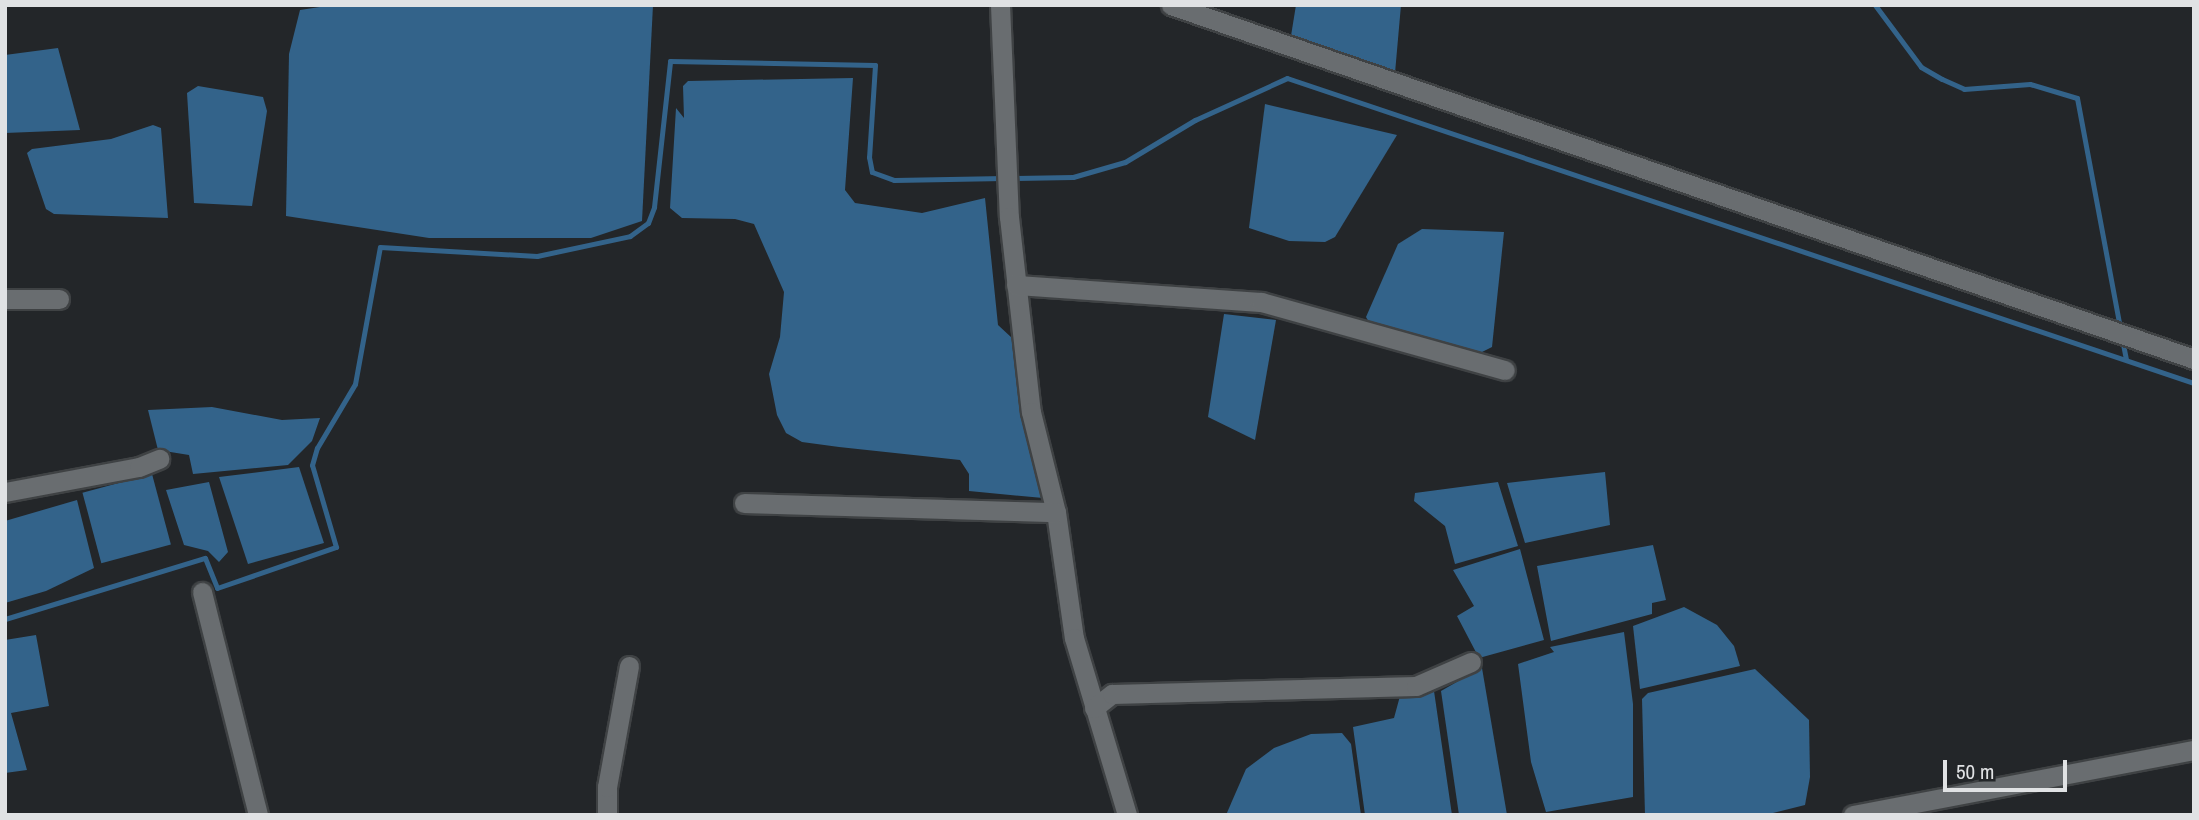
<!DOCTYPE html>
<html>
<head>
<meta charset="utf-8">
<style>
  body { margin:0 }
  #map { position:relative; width:2199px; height:820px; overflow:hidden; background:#232629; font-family:"Archivo Narrow",sans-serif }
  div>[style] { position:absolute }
  .water>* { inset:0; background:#33638a; transform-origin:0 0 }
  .stream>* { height:5px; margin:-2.5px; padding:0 2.5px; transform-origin:2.5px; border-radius:2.5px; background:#33638a }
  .roads { filter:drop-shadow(2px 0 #3f4244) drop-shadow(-2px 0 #3f4244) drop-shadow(0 2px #3f4244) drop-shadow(0 -2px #3f4244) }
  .minor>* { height:19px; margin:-9.5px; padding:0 9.5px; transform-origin:9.5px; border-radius:9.5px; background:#696d70 }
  span { translate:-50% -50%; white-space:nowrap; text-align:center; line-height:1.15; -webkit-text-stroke:7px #232629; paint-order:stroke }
  .frame { position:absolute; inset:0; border:7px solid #e0e2e4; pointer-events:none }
  .scale { position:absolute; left:1943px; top:760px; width:124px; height:32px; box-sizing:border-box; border:4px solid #e0e2e4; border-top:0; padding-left:9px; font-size:21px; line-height:24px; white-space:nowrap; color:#e0e2e4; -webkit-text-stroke:5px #232629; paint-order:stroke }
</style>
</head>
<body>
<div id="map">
  <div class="water">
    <div style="clip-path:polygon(333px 5px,653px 5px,642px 221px,591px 238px,429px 238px,286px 216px,289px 54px,300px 10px)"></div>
    <div style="clip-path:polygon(1296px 5px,1401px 5px,1395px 73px,1290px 42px)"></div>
    <div style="clip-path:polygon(58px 48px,80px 130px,5px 133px,5px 55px)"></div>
    <div style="clip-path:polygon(853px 78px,845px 190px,855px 203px,922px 213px,985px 198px,998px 325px,1012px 338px,1027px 434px,1043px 498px,969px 491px,969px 474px,960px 460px,839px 447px,802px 442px,786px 433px,777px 415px,769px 374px,780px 337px,784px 292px,754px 224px,735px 219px,682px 218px,670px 208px,676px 108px,684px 118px,683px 86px,688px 81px)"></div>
    <div style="clip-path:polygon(198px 86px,263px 97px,267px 111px,252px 206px,194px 203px,187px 93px)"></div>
    <div style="clip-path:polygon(1265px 104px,1397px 135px,1335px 237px,1325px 242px,1289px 241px,1249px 228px)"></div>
    <div style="clip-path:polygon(153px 125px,161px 128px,168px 218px,54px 214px,46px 209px,27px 153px,32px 149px,111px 139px)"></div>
    <div style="clip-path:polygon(1422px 229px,1504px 232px,1492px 347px,1480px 353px,1371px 326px,1366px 317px,1398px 244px)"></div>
    <div style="clip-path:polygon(1224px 314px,1276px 320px,1255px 440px,1208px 417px)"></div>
    <div style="clip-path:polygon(212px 407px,282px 420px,320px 418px,312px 441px,288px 465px,193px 474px,189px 455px,158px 450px,148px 410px)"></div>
    <div style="clip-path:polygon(299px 467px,324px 543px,248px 564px,219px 477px)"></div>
    <div style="clip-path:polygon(1605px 472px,1610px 525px,1525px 543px,1507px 483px)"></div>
    <div style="left:152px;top:474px;width:73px;height:72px;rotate:75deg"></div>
    <div style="clip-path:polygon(209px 482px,228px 552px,219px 562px,208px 551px,184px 545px,166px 490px)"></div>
    <div style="clip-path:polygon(1498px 482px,1518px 546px,1455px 564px,1445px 526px,1414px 501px,1415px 493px)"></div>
    <div style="clip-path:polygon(77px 500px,94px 568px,46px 591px,5px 603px,5px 521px)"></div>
    <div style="clip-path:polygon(1653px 545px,1666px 600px,1652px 603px,1652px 614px,1551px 641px,1537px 566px)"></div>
    <div style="clip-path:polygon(1520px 549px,1544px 640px,1479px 658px,1457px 616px,1474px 606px,1453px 570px)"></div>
    <div style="clip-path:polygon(1684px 607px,1717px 625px,1734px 646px,1740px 666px,1640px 689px,1633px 626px)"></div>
    <div style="clip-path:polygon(1624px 632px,1633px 704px,1633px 797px,1546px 812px,1531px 762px,1518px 664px,1554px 652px,1550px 647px)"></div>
    <div style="clip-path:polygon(36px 635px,49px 706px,11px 713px,27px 770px,5px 773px,5px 640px)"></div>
    <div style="clip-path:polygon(1481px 668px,1482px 668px,1507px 815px,1459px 815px,1441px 691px)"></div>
    <div style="clip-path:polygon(1755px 669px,1809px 720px,1810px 777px,1805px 805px,1765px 815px,1645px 815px,1642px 699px,1648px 693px)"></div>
    <div style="clip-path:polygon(1434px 691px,1452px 815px,1365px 815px,1353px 727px,1394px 718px,1400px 696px)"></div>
    <div style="clip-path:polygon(1342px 733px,1351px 744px,1361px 815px,1226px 815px,1246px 769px,1274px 748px,1311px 734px)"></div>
  </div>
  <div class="stream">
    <div style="left:1875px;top:5px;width:77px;rotate:53.4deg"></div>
    <div style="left:1921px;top:67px;width:24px;rotate:30deg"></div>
    <div style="left:1942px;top:79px;width:24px;rotate:24deg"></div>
    <div style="left:1964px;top:89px;width:66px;rotate:-4.3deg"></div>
    <div style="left:2030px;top:84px;width:49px;rotate:16.6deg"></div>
    <div style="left:2077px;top:98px;width:229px;rotate:79.4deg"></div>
    <div style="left:2123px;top:344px;width:15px;rotate:79deg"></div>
    <div style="left:5px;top:619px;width:209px;rotate:-17deg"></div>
    <div style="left:205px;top:558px;width:32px;rotate:68deg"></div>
    <div style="left:217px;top:588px;width:126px;rotate:-19deg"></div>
    <div style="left:336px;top:547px;width:85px;rotate:-106.3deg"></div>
    <div style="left:312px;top:465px;width:18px;rotate:-74deg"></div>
    <div style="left:317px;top:448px;width:74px;rotate:-59.3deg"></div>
    <div style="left:355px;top:384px;width:139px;rotate:-79.7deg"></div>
    <div style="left:380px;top:247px;width:157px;rotate:3.3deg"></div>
    <div style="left:537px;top:256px;width:95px;rotate:-12.1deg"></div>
    <div style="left:630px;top:236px;width:22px;rotate:-36deg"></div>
    <div style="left:648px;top:223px;width:17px;rotate:-69deg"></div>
    <div style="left:654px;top:207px;width:147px;rotate:-83.7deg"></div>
    <div style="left:670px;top:61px;width:205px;rotate:1.1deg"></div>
    <div style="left:875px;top:65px;width:92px;rotate:93.7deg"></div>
    <div style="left:869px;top:157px;width:15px;rotate:79deg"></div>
    <div style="left:872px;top:172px;width:23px;rotate:20deg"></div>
    <div style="left:894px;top:180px;width:179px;rotate:-1deg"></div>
    <div style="left:1073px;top:177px;width:54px;rotate:-16.1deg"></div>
    <div style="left:1125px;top:162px;width:82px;rotate:-31deg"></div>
    <div style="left:1195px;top:120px;width:101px;rotate:-24.5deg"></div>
    <div style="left:1287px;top:78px;width:957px;rotate:18.59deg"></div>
  </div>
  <div class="roads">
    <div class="minor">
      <div style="left:1000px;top:5px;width:212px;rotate:87.6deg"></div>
      <div style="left:1009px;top:217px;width:196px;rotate:83.6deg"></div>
      <div style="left:1031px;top:412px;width:103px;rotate:76deg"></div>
      <div style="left:1056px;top:512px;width:127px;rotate:81.9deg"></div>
      <div style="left:1074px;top:638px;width:185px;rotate:73.3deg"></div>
      <div style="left:1171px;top:5px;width:1083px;rotate:19.09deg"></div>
      <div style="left:1016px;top:285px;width:246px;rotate:4deg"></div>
      <div style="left:1261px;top:302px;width:253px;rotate:15.6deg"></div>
      <div style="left:5px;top:299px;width:54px"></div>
      <div style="left:5px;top:492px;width:136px;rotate:-10.6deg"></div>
      <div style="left:139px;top:467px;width:22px;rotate:-22deg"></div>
      <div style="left:744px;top:503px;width:312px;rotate:1.7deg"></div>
      <div style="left:202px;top:592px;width:230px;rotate:75.9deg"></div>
      <div style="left:1094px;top:708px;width:23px;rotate:-38deg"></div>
      <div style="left:1112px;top:694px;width:304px;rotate:-1.5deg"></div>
      <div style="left:1416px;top:686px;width:60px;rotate:-23.6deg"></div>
      <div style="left:607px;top:815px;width:28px;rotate:-90deg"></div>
      <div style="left:607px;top:787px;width:123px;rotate:-79.7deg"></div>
      <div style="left:1853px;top:815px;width:347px;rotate:-10.8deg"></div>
    </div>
  </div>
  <div class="frame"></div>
  <div class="scale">50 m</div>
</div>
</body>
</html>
